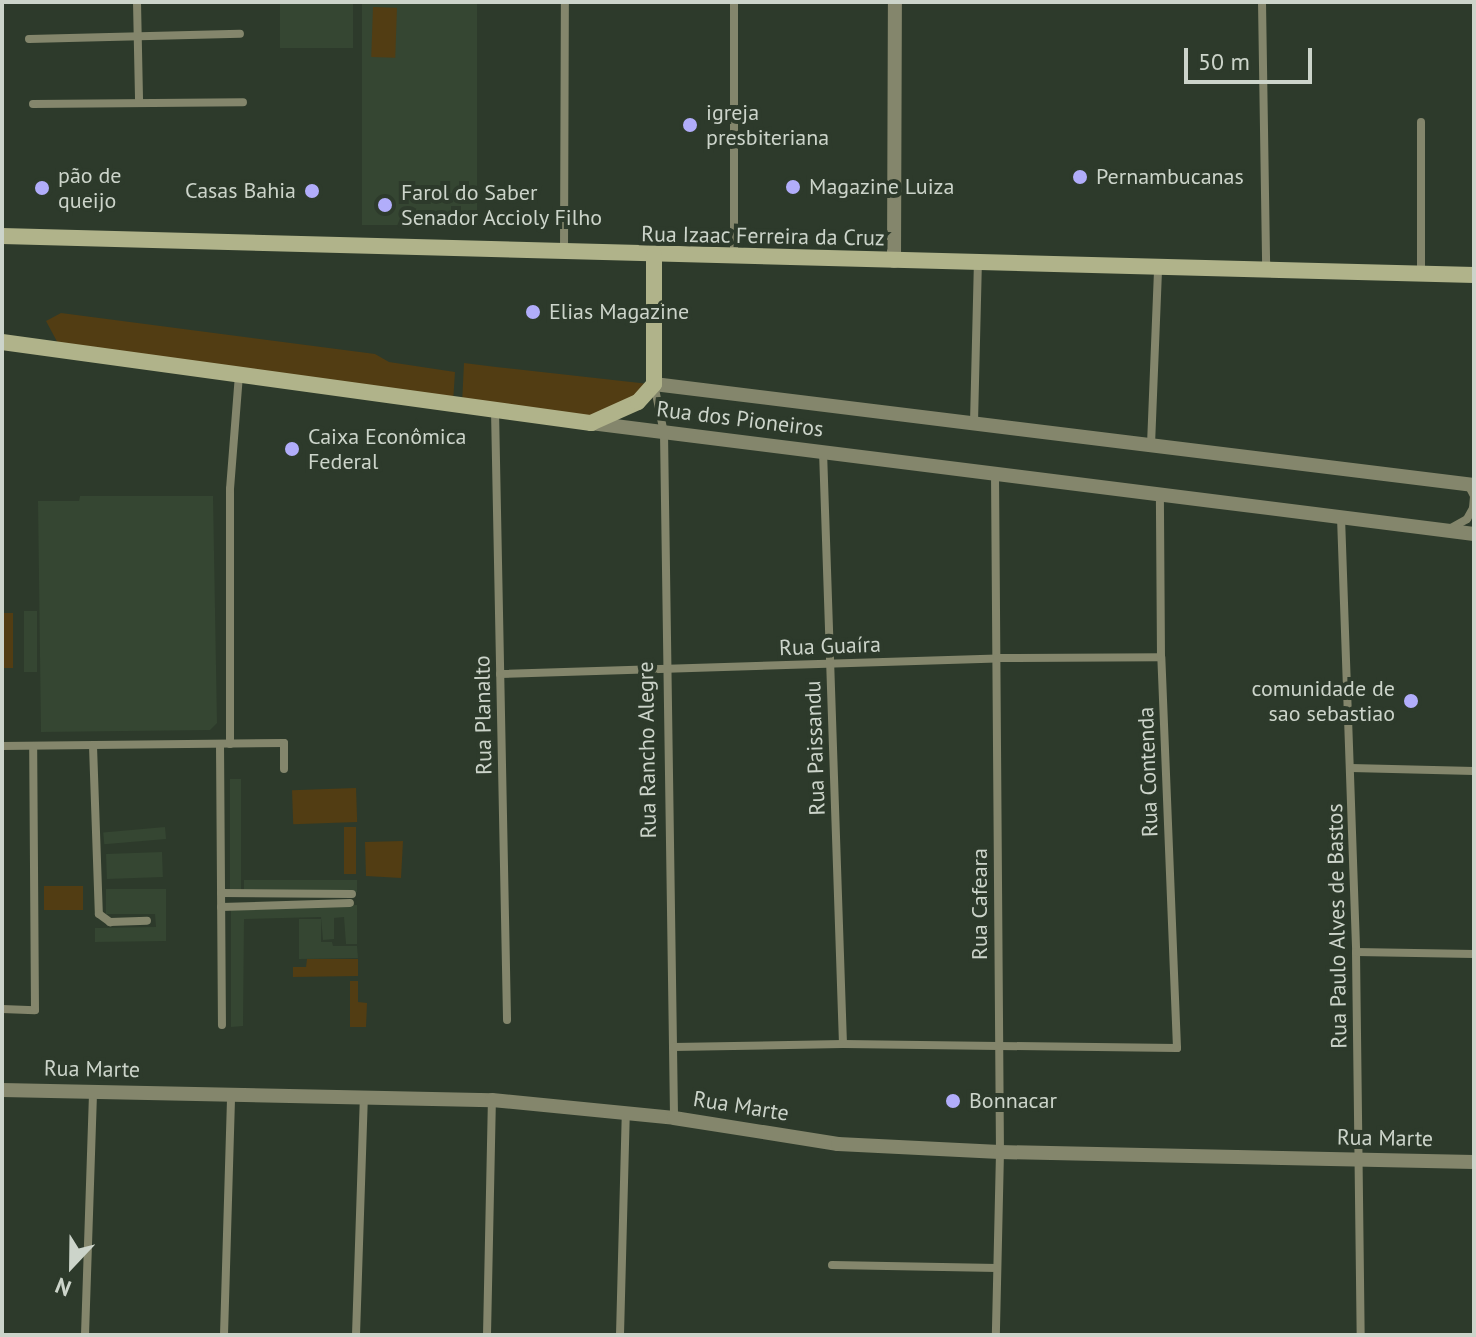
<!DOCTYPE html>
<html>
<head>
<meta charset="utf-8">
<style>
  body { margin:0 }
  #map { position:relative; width:1476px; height:1337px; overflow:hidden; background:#2d3a2b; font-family:"PT Sans",sans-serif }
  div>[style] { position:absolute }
  .built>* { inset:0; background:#354632; transform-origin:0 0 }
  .green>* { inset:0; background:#523d13; transform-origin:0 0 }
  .minor>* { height:8px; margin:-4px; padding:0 4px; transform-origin:4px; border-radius:4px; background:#84866c }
  .tertiary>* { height:14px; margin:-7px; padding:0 7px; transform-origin:7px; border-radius:7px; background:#84866c }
  .secondary>* { height:16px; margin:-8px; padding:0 8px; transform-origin:8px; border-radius:8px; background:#b0b38a }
  .dots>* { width:22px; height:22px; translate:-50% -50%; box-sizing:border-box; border:4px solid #2d3a2b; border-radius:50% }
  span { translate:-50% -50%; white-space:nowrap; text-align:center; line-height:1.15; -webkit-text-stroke:8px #2d3a2b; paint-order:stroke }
  .poi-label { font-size:22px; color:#ccd4ca }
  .left { translate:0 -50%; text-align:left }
  .right { translate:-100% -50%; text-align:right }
  .street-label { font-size:22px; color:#ccd4ca }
  .frame { position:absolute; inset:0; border:4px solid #ccd4ca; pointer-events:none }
  .north { position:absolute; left:32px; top:1225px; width:80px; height:80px; -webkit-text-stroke:6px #2d3a2b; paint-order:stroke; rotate:202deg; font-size:22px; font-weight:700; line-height:32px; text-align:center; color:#ccd4ca }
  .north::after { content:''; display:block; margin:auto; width:28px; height:36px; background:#ccd4ca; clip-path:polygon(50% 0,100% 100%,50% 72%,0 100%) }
  .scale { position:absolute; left:1184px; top:48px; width:128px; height:36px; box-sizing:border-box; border:4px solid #ccd4ca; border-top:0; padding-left:10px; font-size:24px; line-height:28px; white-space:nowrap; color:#ccd4ca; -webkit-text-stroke:6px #2d3a2b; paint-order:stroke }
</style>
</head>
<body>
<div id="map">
  <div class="built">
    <div style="left:280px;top:2px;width:73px;height:46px"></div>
    <div style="left:362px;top:2px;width:115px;height:223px"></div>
    <div style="clip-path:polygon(80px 496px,213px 496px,217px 723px,210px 730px,41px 732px,38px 501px,79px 501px)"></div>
    <div style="left:37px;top:611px;width:61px;height:13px;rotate:90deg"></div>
    <div style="left:230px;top:779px;width:11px;height:111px"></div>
    <div style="left:165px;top:827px;width:12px;height:62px;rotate:85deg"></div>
    <div style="left:162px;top:852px;width:25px;height:56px;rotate:88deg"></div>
    <div style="left:357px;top:880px;width:12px;height:113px;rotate:90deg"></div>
    <div style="clip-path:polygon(106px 889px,166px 889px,166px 941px,95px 942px,95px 928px,156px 927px,155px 914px,106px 914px)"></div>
    <div style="clip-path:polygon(357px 905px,357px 944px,346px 944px,344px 917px,334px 918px,334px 939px,323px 940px,321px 917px,244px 919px,243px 1026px,231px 1027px,231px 910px)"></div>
    <div style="clip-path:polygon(299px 919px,321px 919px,321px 942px,332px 942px,333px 946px,357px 946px,358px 958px,299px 959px)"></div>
  </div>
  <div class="green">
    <div style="left:373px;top:7px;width:24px;height:50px;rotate:2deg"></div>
    <div style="clip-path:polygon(61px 313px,375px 354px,389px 362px,455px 372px,453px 403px,61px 349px,46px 321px)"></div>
    <div style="clip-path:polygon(464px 363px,496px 367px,649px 384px,644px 393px,590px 422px,462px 404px)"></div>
    <div style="left:2px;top:613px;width:11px;height:55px"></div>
    <div style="left:356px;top:788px;width:34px;height:64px;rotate:88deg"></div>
    <div style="left:344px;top:827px;width:12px;height:47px"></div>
    <div style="clip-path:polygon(403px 841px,401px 878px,366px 876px,365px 842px)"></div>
    <div style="left:83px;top:886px;width:24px;height:39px;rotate:90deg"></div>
    <div style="clip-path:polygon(307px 959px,358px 959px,358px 976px,293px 977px,293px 967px,306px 967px)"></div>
    <div style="clip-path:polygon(350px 981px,358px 981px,358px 1002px,367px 1003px,366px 1027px,350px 1027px)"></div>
  </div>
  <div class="minor">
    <div style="left:137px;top:2px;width:99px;rotate:88.8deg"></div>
    <div style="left:734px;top:2px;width:254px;rotate:90deg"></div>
    <div style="left:1262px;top:2px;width:268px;rotate:89.1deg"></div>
    <div style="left:29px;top:39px;width:211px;rotate:-1.4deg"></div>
    <div style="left:33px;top:104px;width:210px;rotate:-0.5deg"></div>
    <div style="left:564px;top:252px;width:250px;rotate:-89.8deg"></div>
    <div style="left:1421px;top:273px;width:151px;rotate:-90deg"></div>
    <div style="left:654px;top:384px;width:50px;rotate:78.5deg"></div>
    <div style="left:664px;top:433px;width:685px;rotate:89.16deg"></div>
    <div style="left:495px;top:410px;width:610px;rotate:88.87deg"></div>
    <div style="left:974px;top:423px;width:160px;rotate:-88.6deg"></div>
    <div style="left:1151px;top:445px;width:178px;rotate:-87.7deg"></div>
    <div style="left:823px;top:451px;width:593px;rotate:88.07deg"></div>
    <div style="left:995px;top:473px;width:679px;rotate:89.58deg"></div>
    <div style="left:1000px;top:1152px;width:183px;rotate:91.3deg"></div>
    <div style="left:1341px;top:517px;width:435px;rotate:88deg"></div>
    <div style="left:1356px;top:952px;width:383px;rotate:89.3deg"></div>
    <div style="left:1451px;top:528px;width:18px;rotate:-29deg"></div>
    <div style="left:1467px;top:519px;width:13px;rotate:-61deg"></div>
    <div style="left:1473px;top:508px;width:12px;rotate:-85deg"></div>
    <div style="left:1474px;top:496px;width:13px;rotate:-117deg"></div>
    <div style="left:500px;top:674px;width:497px;rotate:-1.8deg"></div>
    <div style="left:997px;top:658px;width:164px;rotate:-0.3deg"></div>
    <div style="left:220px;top:744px;width:281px;rotate:89.6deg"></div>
    <div style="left:230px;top:744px;width:255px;rotate:-90deg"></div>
    <div style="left:230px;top:489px;width:115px;rotate:-85.5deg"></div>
    <div style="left:2px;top:746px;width:282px;rotate:-0.6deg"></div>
    <div style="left:284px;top:743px;width:26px;rotate:90deg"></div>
    <div style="left:93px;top:746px;width:168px;rotate:88deg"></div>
    <div style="left:99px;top:914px;width:14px;rotate:36deg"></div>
    <div style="left:110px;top:922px;width:37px;rotate:-2deg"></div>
    <div style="left:1351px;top:768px;width:123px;rotate:1.4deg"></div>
    <div style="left:221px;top:893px;width:131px;rotate:0.4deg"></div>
    <div style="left:221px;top:907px;width:129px;rotate:-1.8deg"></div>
    <div style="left:1356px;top:952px;width:118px;rotate:1deg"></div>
    <div style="left:2px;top:1009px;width:33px;rotate:2deg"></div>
    <div style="left:35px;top:1010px;width:264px;rotate:-90.4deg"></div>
    <div style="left:673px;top:1047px;width:170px;rotate:-1deg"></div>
    <div style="left:843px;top:1044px;width:334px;rotate:0.7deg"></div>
    <div style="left:1177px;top:1048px;width:391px;rotate:-92.3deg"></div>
    <div style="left:1161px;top:657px;width:163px;rotate:-90.4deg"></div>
    <div style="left:832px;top:1265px;width:165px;rotate:1deg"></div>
    <div style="left:85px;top:1335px;width:244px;rotate:-88.1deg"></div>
    <div style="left:224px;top:1335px;width:241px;rotate:-88.3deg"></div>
    <div style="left:356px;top:1335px;width:239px;rotate:-88.1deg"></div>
    <div style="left:487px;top:1335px;width:235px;rotate:-88.8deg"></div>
    <div style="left:620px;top:1335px;width:223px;rotate:-88.5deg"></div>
  </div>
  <div class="tertiary">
    <div style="left:894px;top:261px;width:259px;rotate:-89.8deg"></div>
    <div style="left:654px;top:384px;width:826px;rotate:7.02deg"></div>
    <div style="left:591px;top:423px;width:890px;rotate:7.16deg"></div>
    <div style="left:2px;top:1090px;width:490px;rotate:1.2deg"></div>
    <div style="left:492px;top:1100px;width:183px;rotate:5.6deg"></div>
    <div style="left:674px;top:1118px;width:166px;rotate:9deg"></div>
    <div style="left:838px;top:1144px;width:162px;rotate:2.8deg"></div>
    <div style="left:1000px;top:1152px;width:474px;rotate:1.2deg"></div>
  </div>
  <div class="secondary">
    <div style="left:2px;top:236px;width:1473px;rotate:1.52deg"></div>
    <div style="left:2px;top:342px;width:595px;rotate:7.83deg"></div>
    <div style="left:591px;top:423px;width:51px;rotate:-24.1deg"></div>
    <div style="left:638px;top:402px;width:24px;rotate:-48deg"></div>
    <div style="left:654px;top:384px;width:129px;rotate:-90deg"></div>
  </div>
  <div class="dots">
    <div style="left:690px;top:125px;background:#b1adfa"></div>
    <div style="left:1080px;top:177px;background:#b1adfa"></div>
    <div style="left:793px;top:187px;background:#b1adfa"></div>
    <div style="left:42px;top:188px;background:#b1adfa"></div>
    <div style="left:312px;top:191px;background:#b1adfa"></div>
    <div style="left:385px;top:205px;background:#b1adfa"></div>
    <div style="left:533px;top:312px;background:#b1adfa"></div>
    <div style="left:292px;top:449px;background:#b1adfa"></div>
    <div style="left:1411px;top:701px;background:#b1adfa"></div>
    <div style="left:953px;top:1101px;background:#b1adfa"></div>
  </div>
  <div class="poi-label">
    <span class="left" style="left:706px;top:125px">igreja<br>presbiteriana</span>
    <span class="left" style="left:58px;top:188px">pão de<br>queijo</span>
    <span class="left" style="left:1096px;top:177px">Pernambucanas</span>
    <span class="left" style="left:809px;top:187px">Magazine Luiza</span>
    <span class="right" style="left:296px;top:191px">Casas Bahia</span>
    <span class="left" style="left:401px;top:205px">Farol do Saber<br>Senador Accioly Filho</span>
    <span class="left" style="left:549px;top:312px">Elias Magazine</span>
    <span class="left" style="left:308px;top:449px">Caixa Econômica<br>Federal</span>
    <span class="right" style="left:1395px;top:701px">comunidade de<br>sao sebastiao</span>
    <span class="left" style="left:969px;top:1101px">Bonnacar</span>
  </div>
  <div class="street-label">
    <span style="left:763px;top:236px;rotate:1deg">Rua Izaac Ferreira da Cruz</span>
    <span style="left:740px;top:419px;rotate:7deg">Rua dos Pioneiros</span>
    <span style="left:830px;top:646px;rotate:-2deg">Rua Guaíra</span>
    <span style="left:483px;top:715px;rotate:-91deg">Rua Planalto</span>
    <span style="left:815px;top:748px;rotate:-92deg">Rua Paissandu</span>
    <span style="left:647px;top:750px;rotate:-91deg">Rua Rancho Alegre</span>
    <span style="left:1148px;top:772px;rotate:-92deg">Rua Contenda</span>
    <span style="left:980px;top:904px;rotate:-90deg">Rua Cafeara</span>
    <span style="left:1337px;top:926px;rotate:-91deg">Rua Paulo Alves de Bastos</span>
    <span style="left:92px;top:1069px;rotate:1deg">Rua Marte</span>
    <span style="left:741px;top:1106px;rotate:9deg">Rua Marte</span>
    <span style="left:1385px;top:1138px;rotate:1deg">Rua Marte</span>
  </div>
  <div class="frame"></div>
  <div class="north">N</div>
  <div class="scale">50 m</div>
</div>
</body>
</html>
